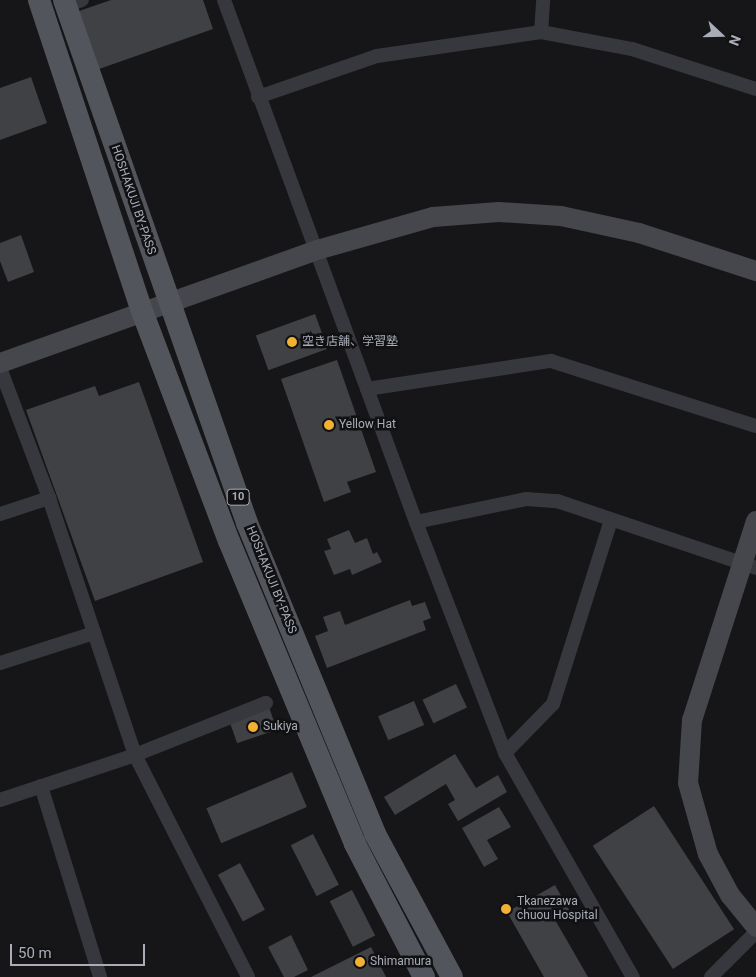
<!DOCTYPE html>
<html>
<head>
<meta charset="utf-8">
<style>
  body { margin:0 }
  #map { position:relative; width:756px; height:977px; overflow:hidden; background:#161618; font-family:Roboto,"Noto Sans JP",sans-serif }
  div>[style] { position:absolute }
  .building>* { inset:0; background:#404145; transform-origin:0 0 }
  .street>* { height:14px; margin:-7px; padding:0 7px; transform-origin:7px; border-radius:7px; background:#37383d }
  .secondary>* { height:20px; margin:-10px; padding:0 10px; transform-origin:10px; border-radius:10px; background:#45474d }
  .primary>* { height:22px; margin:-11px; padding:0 11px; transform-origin:11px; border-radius:11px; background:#53555c }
  .dots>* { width:14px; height:14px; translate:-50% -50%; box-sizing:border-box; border:2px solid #111113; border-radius:50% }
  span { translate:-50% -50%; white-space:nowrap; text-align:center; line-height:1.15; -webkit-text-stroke:5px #111113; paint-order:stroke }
  .shield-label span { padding:1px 4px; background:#111113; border:1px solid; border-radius:4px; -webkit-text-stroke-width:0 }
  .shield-label { font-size:11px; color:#a8adb8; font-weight:700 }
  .street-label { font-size:12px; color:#a8adb8 }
  .poi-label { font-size:12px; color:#a8adb8 }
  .left { translate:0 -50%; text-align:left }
  .north { position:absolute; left:696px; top:10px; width:50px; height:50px; -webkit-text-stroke:4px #111113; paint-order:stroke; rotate:111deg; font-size:14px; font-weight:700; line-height:20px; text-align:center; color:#a8adb8 }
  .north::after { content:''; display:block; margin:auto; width:18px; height:22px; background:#a8adb8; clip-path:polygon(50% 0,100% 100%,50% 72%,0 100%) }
  .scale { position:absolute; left:10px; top:944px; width:135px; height:22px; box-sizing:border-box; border:2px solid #a8adb8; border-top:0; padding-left:6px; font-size:15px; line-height:18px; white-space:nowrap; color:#a8adb8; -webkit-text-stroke:4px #111113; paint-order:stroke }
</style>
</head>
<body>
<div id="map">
  <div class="building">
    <div style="clip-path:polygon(111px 0,203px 0,213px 29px,99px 69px,79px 11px)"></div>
    <div style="clip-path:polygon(31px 77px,47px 123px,0 140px,0 88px)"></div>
    <div style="clip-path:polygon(21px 235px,34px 272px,8px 282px,0 261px,0 243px)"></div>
    <div style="left:315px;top:314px;width:37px;height:63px;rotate:70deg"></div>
    <div style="clip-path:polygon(337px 360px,376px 472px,347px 482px,351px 492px,324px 502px,281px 379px)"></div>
    <div style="clip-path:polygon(139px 382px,203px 562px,95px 601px,26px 410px,95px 386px,99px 396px)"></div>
    <div style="clip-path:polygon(349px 530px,355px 543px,367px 538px,373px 554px,377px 552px,382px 562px,352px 575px,350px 569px,334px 575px,324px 551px,331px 549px,327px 539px)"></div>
    <div style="clip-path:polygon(410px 600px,412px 606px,425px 602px,431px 618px,423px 621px,426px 630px,327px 668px,315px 636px,328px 631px,323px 617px,340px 611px,345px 625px)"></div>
    <div style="left:456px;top:684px;width:26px;height:37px;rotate:65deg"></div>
    <div style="left:414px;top:701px;width:26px;height:39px;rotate:67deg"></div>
    <div style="left:269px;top:707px;width:24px;height:42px;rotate:71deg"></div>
    <div style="clip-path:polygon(455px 754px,476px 788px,498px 775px,507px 792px,458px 821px,448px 804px,455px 800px,446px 784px,395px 815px,384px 797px)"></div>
    <div style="left:292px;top:772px;width:38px;height:93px;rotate:67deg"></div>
    <div style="left:654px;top:806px;width:147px;height:73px;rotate:57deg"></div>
    <div style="clip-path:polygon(499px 807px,511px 827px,487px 840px,498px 859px,484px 867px,462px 828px)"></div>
    <div style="left:313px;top:834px;width:57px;height:25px;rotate:63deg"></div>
    <div style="left:240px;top:863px;width:53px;height:25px;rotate:62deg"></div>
    <div style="clip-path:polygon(555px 885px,569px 910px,554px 918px,588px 977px,544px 977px,507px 912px)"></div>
    <div style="left:352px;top:890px;width:51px;height:25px;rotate:63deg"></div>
    <div style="clip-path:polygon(291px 935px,308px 970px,294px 977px,284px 977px,268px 947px)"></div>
    <div style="clip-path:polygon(371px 947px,386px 977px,311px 977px)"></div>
  </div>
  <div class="street">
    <div style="left:224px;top:0;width:556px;rotate:69.81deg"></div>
    <div style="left:416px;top:522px;width:248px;rotate:68.9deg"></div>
    <div style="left:505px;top:753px;width:258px;rotate:60.3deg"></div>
    <div style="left:66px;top:6px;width:17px;rotate:-21deg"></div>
    <div style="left:541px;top:32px;width:32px;rotate:-86deg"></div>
    <div style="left:258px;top:97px;width:126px;rotate:-19deg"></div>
    <div style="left:377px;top:56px;width:166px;rotate:-8.3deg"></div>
    <div style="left:541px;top:32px;width:93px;rotate:10.6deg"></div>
    <div style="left:632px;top:49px;width:130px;rotate:17.9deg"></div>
    <div style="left:0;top:368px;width:139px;rotate:69.3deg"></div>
    <div style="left:49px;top:498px;width:271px;rotate:71.5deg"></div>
    <div style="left:135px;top:755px;width:249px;rotate:63deg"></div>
    <div style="left:367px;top:389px;width:186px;rotate:-8.7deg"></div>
    <div style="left:551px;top:361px;width:215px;rotate:17.6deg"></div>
    <div style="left:0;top:514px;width:52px;rotate:-18.1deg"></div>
    <div style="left:416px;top:522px;width:112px;rotate:-11.8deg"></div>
    <div style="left:526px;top:499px;width:31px;rotate:4deg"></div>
    <div style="left:557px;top:501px;width:210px;rotate:18.6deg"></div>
    <div style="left:0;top:663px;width:99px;rotate:-17.7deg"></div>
    <div style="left:505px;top:753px;width:69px;rotate:-45.6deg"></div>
    <div style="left:553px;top:704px;width:193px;rotate:-72.5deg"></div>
    <div style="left:41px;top:786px;width:200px;rotate:72.8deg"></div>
    <div style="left:0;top:800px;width:142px;rotate:-18.4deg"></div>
    <div style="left:135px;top:755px;width:141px;rotate:-21.7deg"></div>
    <div style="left:711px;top:977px;width:64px;rotate:-45deg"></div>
  </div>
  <div class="secondary">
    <div style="left:0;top:363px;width:337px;rotate:-19.6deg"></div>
    <div style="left:317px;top:250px;width:121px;rotate:-15.9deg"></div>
    <div style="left:433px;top:217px;width:66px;rotate:-4.3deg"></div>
    <div style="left:499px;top:212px;width:62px;rotate:3.7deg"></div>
    <div style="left:561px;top:216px;width:80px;rotate:12.3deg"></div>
    <div style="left:639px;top:233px;width:123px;rotate:18deg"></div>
    <div style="left:756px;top:521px;width:209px;rotate:107.8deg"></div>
    <div style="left:692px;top:720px;width:63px;rotate:93.6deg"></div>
    <div style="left:688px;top:783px;width:74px;rotate:74.3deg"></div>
    <div style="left:708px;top:854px;width:47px;rotate:61.8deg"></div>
    <div style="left:730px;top:895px;width:41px;rotate:50.9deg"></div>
  </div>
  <div class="primary">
    <div style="left:39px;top:0;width:328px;rotate:71.7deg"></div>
    <div style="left:142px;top:311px;width:246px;rotate:69.3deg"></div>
    <div style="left:229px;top:541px;width:328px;rotate:67.4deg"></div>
    <div style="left:355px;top:844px;width:150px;rotate:62.6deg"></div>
    <div style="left:64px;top:0;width:554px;rotate:70.71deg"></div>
    <div style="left:247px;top:523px;width:336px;rotate:67.6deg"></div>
    <div style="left:375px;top:834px;width:162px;rotate:61.7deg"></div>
  </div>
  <div class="dots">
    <div style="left:292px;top:342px;background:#f2b134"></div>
    <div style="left:329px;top:425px;background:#f2b134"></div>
    <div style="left:253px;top:727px;background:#f2b134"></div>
    <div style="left:506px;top:909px;background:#f2b134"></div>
    <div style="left:360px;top:962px;background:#f2b134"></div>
  </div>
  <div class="shield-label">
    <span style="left:238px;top:497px">10</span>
  </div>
  <div class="street-label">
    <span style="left:133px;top:200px;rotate:71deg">HOSHAKUJI BY-PASS</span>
    <span style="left:271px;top:580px;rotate:68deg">HOSHAKUJI BY-PASS</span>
  </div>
  <div class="poi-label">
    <span class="left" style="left:302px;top:342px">空き店舗、学習塾</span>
    <span class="left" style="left:339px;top:425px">Yellow Hat</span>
    <span class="left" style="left:263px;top:727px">Sukiya</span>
    <span class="left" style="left:517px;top:909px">Tkanezawa<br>chuou Hospital</span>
    <span class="left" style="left:370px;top:962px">Shimamura</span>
  </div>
  <div class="north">N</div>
  <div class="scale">50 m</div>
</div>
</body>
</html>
